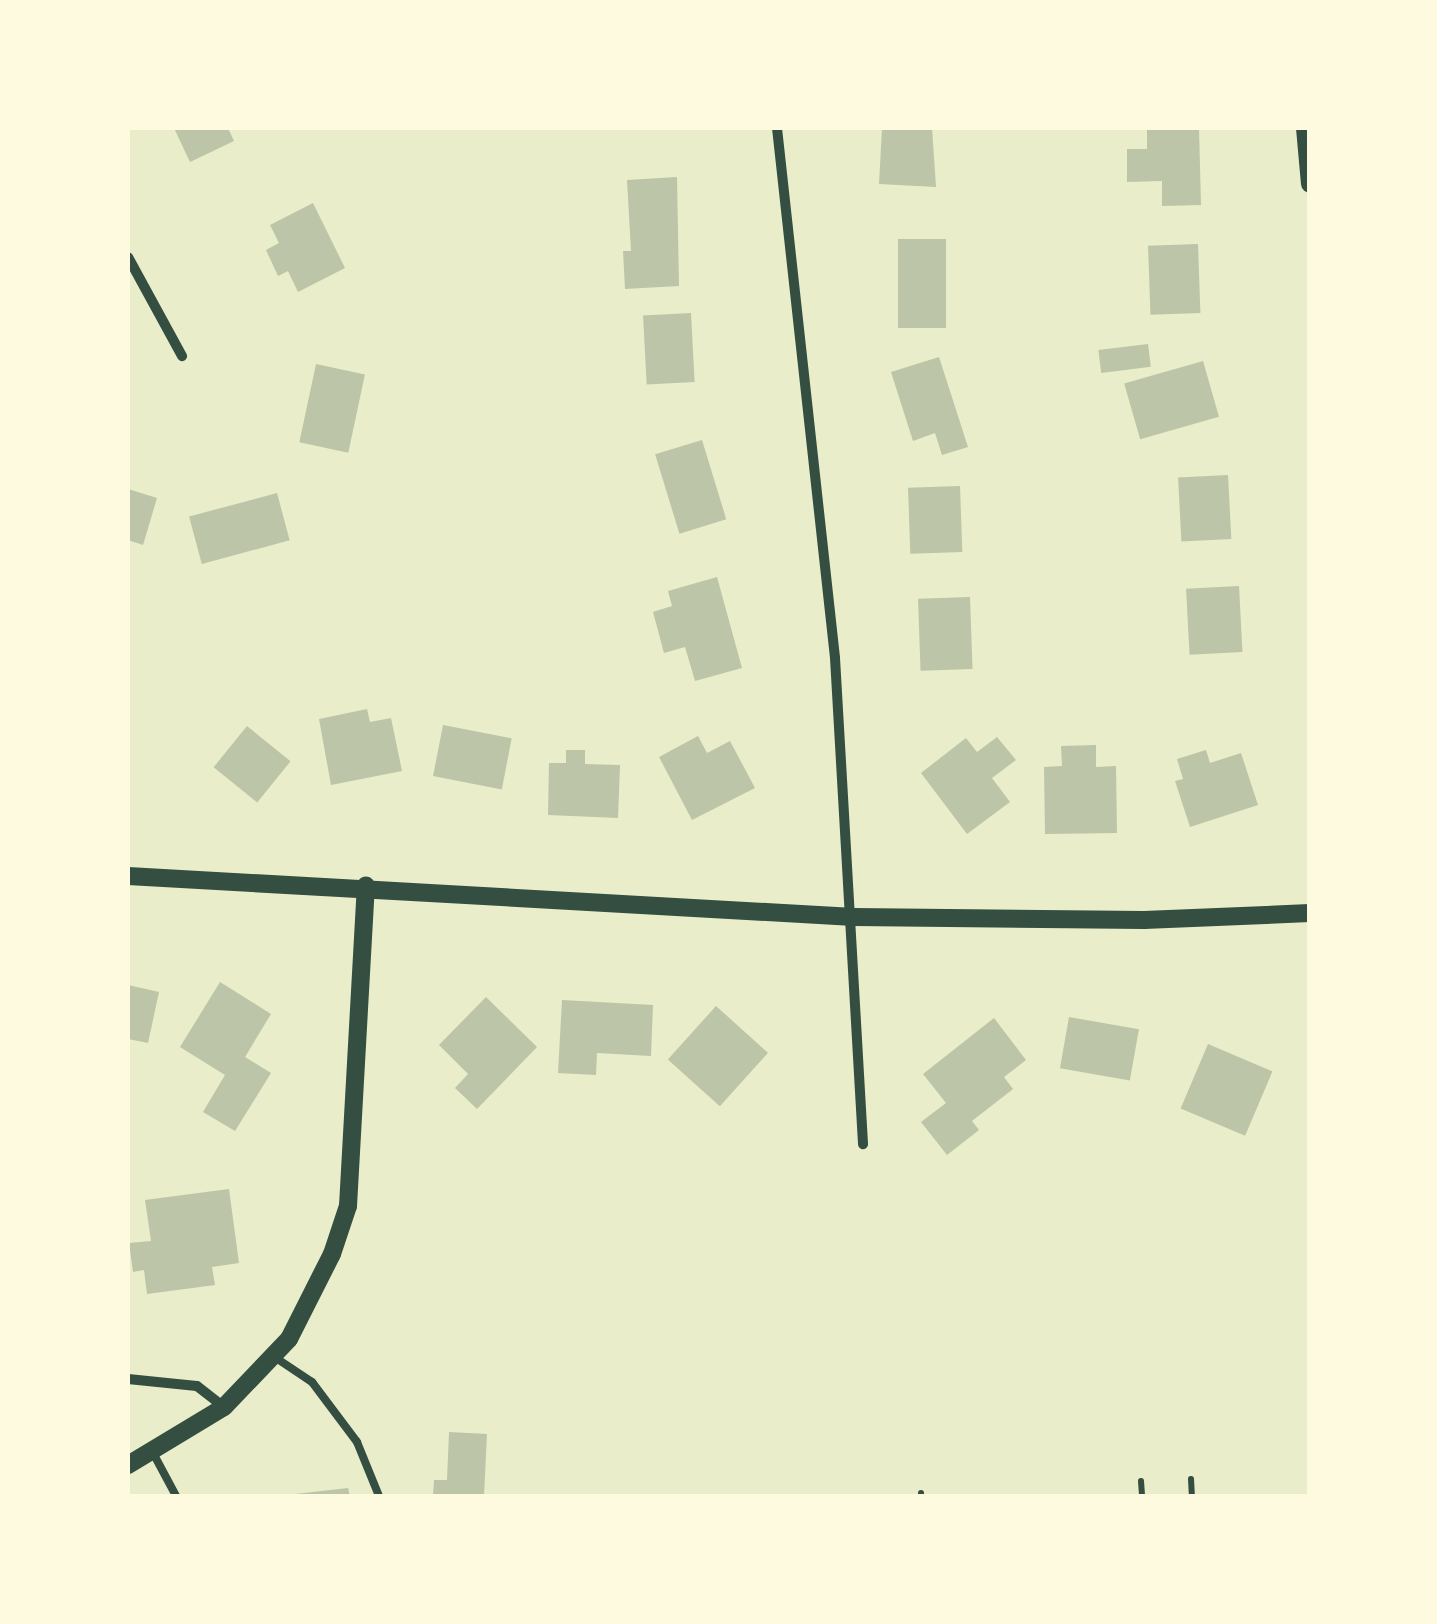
<!DOCTYPE html>
<html>
<head>
<meta charset="utf-8">
<style>
  body { margin:0 }
  #map { position:relative; width:1437px; height:1624px; overflow:hidden; background:#e9edc9; font-family:Commissioner,sans-serif }
  div>[style] { position:absolute }
  .building>* { inset:0; background:#bcc5a7; transform-origin:0 0 }
  .path>* { height:6px; margin:-3px; padding:0 3px; transform-origin:3px; border-radius:3px; background:#344e41 }
  .service>* { height:8px; margin:-4px; padding:0 4px; transform-origin:4px; border-radius:4px; background:#344e41 }
  .minor>* { height:10px; margin:-5px; padding:0 5px; transform-origin:5px; border-radius:5px; background:#344e41 }
  .tertiary>* { height:18px; margin:-9px; padding:0 9px; transform-origin:9px; border-radius:9px; background:#344e41 }
  span { translate:-50% -50%; white-space:nowrap; text-align:center; line-height:1.15; -webkit-text-stroke:8px #fefae0; paint-order:stroke }
  .frame { position:absolute; inset:0; border:130px solid #fefae0; pointer-events:none }
</style>
</head>
<body>
<div id="map">
  <div class="building">
    <div style="clip-path:polygon(174px 128px,228px 128px,234px 141px,190px 162px)"></div>
    <div style="clip-path:polygon(882px 128px,932px 128px,936px 187px,879px 184px)"></div>
    <div style="clip-path:polygon(1147px 128px,1199px 128px,1201px 205px,1162px 206px,1162px 181px,1127px 182px,1127px 149px,1147px 149px)"></div>
    <div style="clip-path:polygon(677px 177px,679px 286px,625px 289px,623px 251px,631px 251px,627px 180px)"></div>
    <div style="clip-path:polygon(313px 203px,345px 268px,298px 292px,288px 271px,278px 276px,266px 250px,279px 243px,270px 225px)"></div>
    <div style="left:898px;top:239px;width:48px;height:89px"></div>
    <div style="left:1198px;top:244px;width:69px;height:50px;rotate:88deg"></div>
    <div style="left:691px;top:313px;width:69px;height:48px;rotate:87deg"></div>
    <div style="left:1148px;top:344px;width:23px;height:50px;rotate:83deg"></div>
    <div style="clip-path:polygon(939px 357px,968px 447px,942px 455px,935px 433px,913px 441px,891px 372px)"></div>
    <div style="left:1203px;top:361px;width:58px;height:82px;rotate:74deg"></div>
    <div style="left:316px;top:364px;width:50px;height:80px;rotate:12deg"></div>
    <div style="left:702px;top:440px;width:83px;height:49px;rotate:73deg"></div>
    <div style="left:1228px;top:475px;width:64px;height:50px;rotate:87deg"></div>
    <div style="left:960px;top:486px;width:66px;height:52px;rotate:88deg"></div>
    <div style="clip-path:polygon(128px 489px,157px 498px,143px 545px,128px 540px)"></div>
    <div style="left:277px;top:493px;width:49px;height:91px;rotate:75deg"></div>
    <div style="clip-path:polygon(717px 577px,742px 668px,695px 681px,685px 647px,664px 653px,653px 612px,672px 606px,668px 591px)"></div>
    <div style="left:1239px;top:586px;width:66px;height:53px;rotate:87deg"></div>
    <div style="left:970px;top:597px;width:72px;height:52px;rotate:88deg"></div>
    <div style="clip-path:polygon(367px 709px,370px 722px,391px 718px,402px 771px,331px 785px,319px 719px)"></div>
    <div style="left:443px;top:725px;width:70px;height:52px;rotate:11deg"></div>
    <div style="left:247px;top:726px;width:56px;height:53px;rotate:39deg"></div>
    <div style="clip-path:polygon(698px 736px,707px 753px,730px 741px,755px 788px,692px 820px,659px 757px)"></div>
    <div style="clip-path:polygon(997px 737px,1016px 760px,992px 778px,1010px 802px,967px 834px,921px 773px,966px 738px,977px 752px)"></div>
    <div style="clip-path:polygon(1096px 745px,1096px 767px,1116px 766px,1117px 833px,1045px 834px,1044px 767px,1062px 766px,1061px 746px)"></div>
    <div style="clip-path:polygon(566px 750px,585px 750px,585px 764px,620px 765px,618px 818px,548px 815px,549px 763px,566px 763px)"></div>
    <div style="clip-path:polygon(1206px 750px,1210px 763px,1241px 753px,1258px 805px,1190px 827px,1175px 781px,1183px 779px,1177px 759px)"></div>
    <div style="clip-path:polygon(220px 982px,271px 1014px,245px 1057px,271px 1073px,235px 1131px,203px 1112px,225px 1075px,180px 1047px)"></div>
    <div style="clip-path:polygon(128px 985px,159px 992px,148px 1043px,128px 1039px)"></div>
    <div style="clip-path:polygon(486px 997px,537px 1047px,477px 1109px,455px 1088px,468px 1074px,439px 1045px)"></div>
    <div style="clip-path:polygon(562px 1000px,653px 1005px,651px 1056px,597px 1053px,596px 1075px,558px 1073px)"></div>
    <div style="left:716px;top:1006px;width:70px;height:72px;rotate:42deg"></div>
    <div style="left:1069px;top:1017px;width:71px;height:52px;rotate:10deg"></div>
    <div style="clip-path:polygon(994px 1018px,1026px 1060px,1004px 1077px,1013px 1089px,972px 1121px,979px 1130px,947px 1155px,921px 1122px,946px 1103px,923px 1074px)"></div>
    <div style="left:1208px;top:1044px;width:70px;height:70px;rotate:23deg"></div>
    <div style="clip-path:polygon(229px 1189px,239px 1263px,212px 1267px,215px 1285px,147px 1294px,144px 1270px,133px 1272px,129px 1243px,151px 1241px,145px 1200px)"></div>
    <div style="clip-path:polygon(449px 1432px,487px 1434px,484px 1496px,433px 1496px,434px 1480px,447px 1480px)"></div>
    <div style="clip-path:polygon(348px 1488px,350px 1496px,295px 1496px,295px 1494px)"></div>
  </div>
  <div class="path">
    <div style="left:1191px;top:1479px;width:17px;rotate:87deg"></div>
    <div style="left:1141px;top:1481px;width:15px;rotate:86deg"></div>
    <div style="left:921px;top:1493px;width:3px;rotate:90deg"></div>
  </div>
  <div class="service">
    <div style="left:273px;top:1356px;width:47px;rotate:33.7deg"></div>
    <div style="left:312px;top:1382px;width:75px;rotate:53.1deg"></div>
    <div style="left:357px;top:1442px;width:58px;rotate:67.8deg"></div>
    <div style="left:152px;top:1451px;width:51px;rotate:61.9deg"></div>
  </div>
  <div class="minor">
    <div style="left:777px;top:128px;width:533px;rotate:83.75deg"></div>
    <div style="left:835px;top:658px;width:487px;rotate:86.7deg"></div>
    <div style="left:128px;top:257px;width:113px;rotate:61.4deg"></div>
    <div style="left:128px;top:1379px;width:69px;rotate:5.8deg"></div>
    <div style="left:197px;top:1386px;width:34px;rotate:38deg"></div>
  </div>
  <div class="tertiary">
    <div style="left:1305px;top:128px;width:56px;rotate:84.9deg"></div>
    <div style="left:128px;top:876px;width:727px;rotate:3.23deg"></div>
    <div style="left:854px;top:917px;width:290px;rotate:0.6deg"></div>
    <div style="left:1144px;top:920px;width:166px;rotate:-2.4deg"></div>
    <div style="left:128px;top:1465px;width:112px;rotate:-31.1deg"></div>
    <div style="left:224px;top:1407px;width:94px;rotate:-46.3deg"></div>
    <div style="left:289px;top:1339px;width:95px;rotate:-63.2deg"></div>
    <div style="left:332px;top:1254px;width:51px;rotate:-71.6deg"></div>
    <div style="left:348px;top:1206px;width:321px;rotate:-86.8deg"></div>
  </div>
  <div class="frame"></div>
</div>
</body>
</html>
